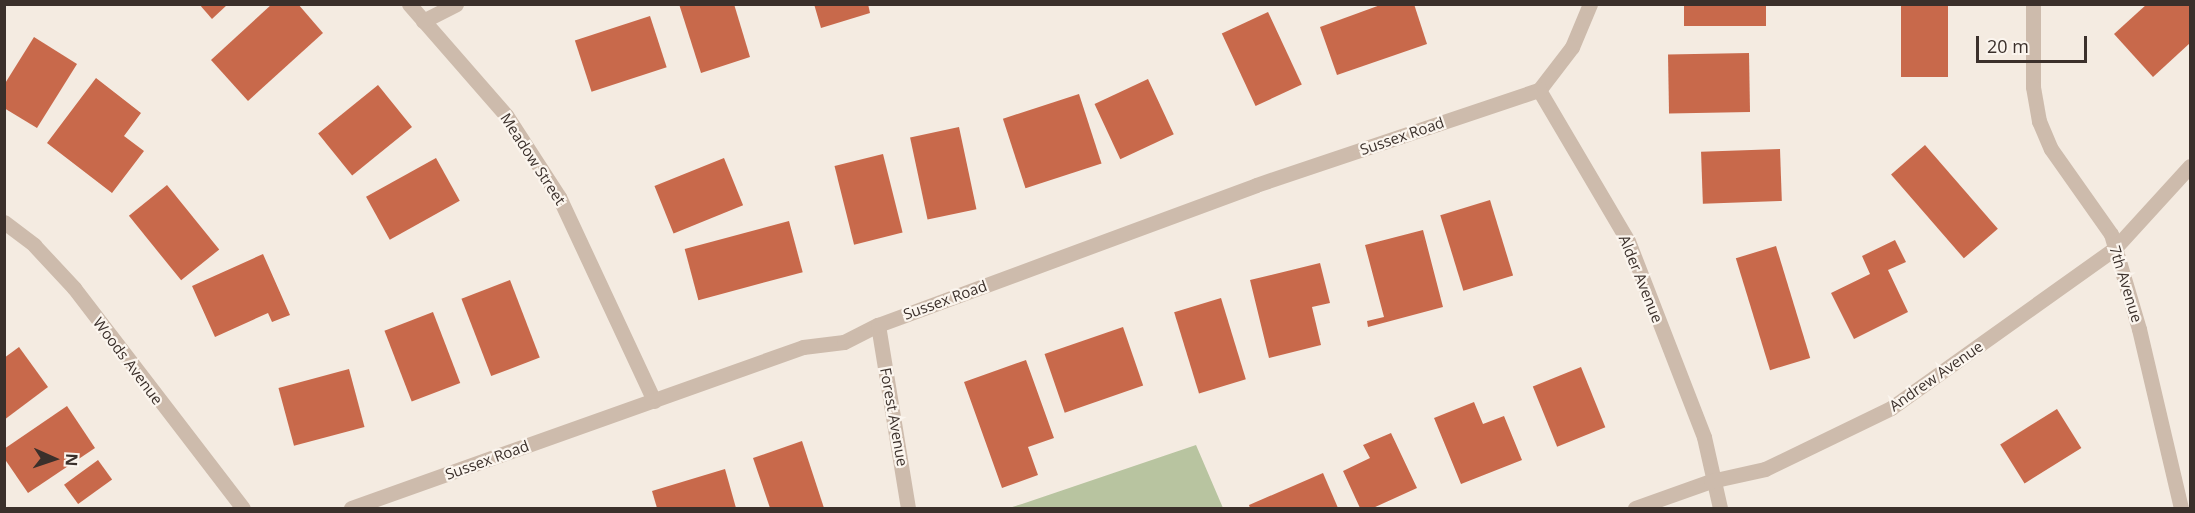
<!DOCTYPE html>
<html>
<head>
<meta charset="utf-8">
<style>
  body { margin:0 }
  #map { position:relative; width:2195px; height:513px; overflow:hidden; background:#f4ebe1; font-family:"Open Sans",sans-serif }
  div>[style] { position:absolute }
  .green>* { inset:0; background:#b8c4a0 }
  .building>* { inset:0; background:#c8694b; transform-origin:0 0 }
  .minor>* { height:15px; margin:-7.5px; padding:0 7.5px; transform-origin:7.5px; border-radius:7.5px; background:#cdbbac }
  span { translate:-50% -50%; white-space:nowrap; text-align:center; line-height:1.15; -webkit-text-stroke:4.5px #fbf5ee; paint-order:stroke }
  .street-label { font-size:15px; color:#3b302b }
  .frame { position:absolute; inset:0; border:6px solid #3b302b; pointer-events:none }
  .north { position:absolute; left:24px; top:429px; width:60px; height:60px; -webkit-text-stroke:4px #fbf5ee; paint-order:stroke; rotate:93deg; font-size:16px; font-weight:700; line-height:24px; text-align:center; color:#3b302b }
  .north::after { content:''; display:block; margin:auto; width:21px; height:27px; background:#3b302b; clip-path:polygon(50% 0,100% 100%,50% 72%,0 100%) }
  .scale { position:absolute; left:1976px; top:36px; width:111px; height:27px; box-sizing:border-box; border:3px solid #3b302b; border-top:0; padding-left:8px; font-size:18px; line-height:21px; white-space:nowrap; color:#3b302b; -webkit-text-stroke:4px #fbf5ee; paint-order:stroke }
</style>
</head>
<body>
<div id="map">
  <div class="green">
    <div style="clip-path:polygon(1196px 445px,1223px 508px,1009px 508px,1022px 504px)"></div>
  </div>
  <div class="building">
    <div style="clip-path:polygon(199px 4px,228px 4px,212px 19px)"></div>
    <div style="clip-path:polygon(272px 4px,298px 4px,323px 33px,248px 101px,211px 60px)"></div>
    <div style="clip-path:polygon(679px 4px,734px 4px,750px 57px,701px 73px)"></div>
    <div style="clip-path:polygon(814px 4px,868px 4px,870px 13px,821px 28px)"></div>
    <div style="clip-path:polygon(1383px 4px,1414px 4px,1427px 44px,1337px 75px,1320px 27px)"></div>
    <div style="left:1684px;top:4px;width:82px;height:22px"></div>
    <div style="left:1901px;top:4px;width:47px;height:73px"></div>
    <div style="clip-path:polygon(2147px 4px,2190px 4px,2190px 43px,2153px 77px,2114px 34px)"></div>
    <div style="left:1268px;top:12px;width:80px;height:51px;rotate:65deg"></div>
    <div style="left:650px;top:16px;width:54px;height:79px;rotate:72deg"></div>
    <div style="clip-path:polygon(34px 37px,77px 64px,37px 128px,4px 108px,4px 85px)"></div>
    <div style="left:1749px;top:53px;width:59px;height:81px;rotate:89deg"></div>
    <div style="clip-path:polygon(96px 78px,141px 113px,124px 136px,144px 151px,112px 193px,47px 143px)"></div>
    <div style="left:1148px;top:79px;width:61px;height:59px;rotate:65deg"></div>
    <div style="left:378px;top:85px;width:54px;height:77px;rotate:51deg"></div>
    <div style="left:1079px;top:94px;width:73px;height:80px;rotate:72deg"></div>
    <div style="left:959px;top:127px;width:84px;height:50px;rotate:78deg"></div>
    <div style="left:1925px;top:145px;width:111px;height:45px;rotate:49deg"></div>
    <div style="left:1780px;top:149px;width:52px;height:79px;rotate:88deg"></div>
    <div style="left:883px;top:154px;width:81px;height:50px;rotate:76deg"></div>
    <div style="left:436px;top:158px;width:49px;height:80px;rotate:61deg"></div>
    <div style="left:724px;top:158px;width:51px;height:75px;rotate:68deg"></div>
    <div style="left:167px;top:185px;width:83px;height:49px;rotate:51deg"></div>
    <div style="left:1490px;top:200px;width:79px;height:52px;rotate:73deg"></div>
    <div style="left:789px;top:221px;width:53px;height:108px;rotate:75deg"></div>
    <div style="clip-path:polygon(1423px 230px,1443px 307px,1368px 327px,1367px 321px,1384px 317px,1365px 245px)"></div>
    <div style="clip-path:polygon(1895px 240px,1906px 262px,1888px 270px,1908px 312px,1854px 339px,1831px 293px,1870px 274px,1862px 256px)"></div>
    <div style="left:1776px;top:246px;width:117px;height:42px;rotate:73deg"></div>
    <div style="clip-path:polygon(263px 254px,290px 315px,272px 322px,268px 313px,215px 337px,192px 286px)"></div>
    <div style="clip-path:polygon(1320px 263px,1330px 303px,1312px 307px,1321px 345px,1269px 358px,1250px 280px)"></div>
    <div style="left:510px;top:280px;width:83px;height:52px;rotate:69deg"></div>
    <div style="left:1221px;top:298px;width:85px;height:49px;rotate:73deg"></div>
    <div style="left:433px;top:312px;width:76px;height:52px;rotate:69deg"></div>
    <div style="left:1123px;top:327px;width:62px;height:83px;rotate:71deg"></div>
    <div style="clip-path:polygon(19px 347px,48px 387px,4px 420px,4px 358px)"></div>
    <div style="clip-path:polygon(1026px 360px,1054px 438px,1028px 447px,1038px 475px,1002px 488px,964px 382px)"></div>
    <div style="left:1581px;top:367px;width:65px;height:52px;rotate:68deg"></div>
    <div style="left:349px;top:369px;width:60px;height:73px;rotate:75deg"></div>
    <div style="clip-path:polygon(1474px 402px,1483px 424px,1504px 416px,1522px 460px,1461px 484px,1434px 418px)"></div>
    <div style="clip-path:polygon(67px 406px,95px 448px,28px 493px,4px 458px,4px 449px)"></div>
    <div style="left:2057px;top:409px;width:46px;height:67px;rotate:58deg"></div>
    <div style="clip-path:polygon(1391px 433px,1417px 488px,1373px 508px,1360px 508px,1343px 471px,1370px 458px,1363px 445px)"></div>
    <div style="clip-path:polygon(802px 441px,824px 508px,770px 508px,753px 458px)"></div>
    <div style="left:98px;top:460px;width:24px;height:42px;rotate:54deg"></div>
    <div style="clip-path:polygon(725px 469px,736px 508px,657px 508px,652px 491px)"></div>
    <div style="clip-path:polygon(1323px 473px,1338px 508px,1250px 508px,1249px 505px)"></div>
  </div>
  <div class="minor">
    <div style="left:409px;top:4px;width:147px;rotate:48.9deg"></div>
    <div style="left:506px;top:115px;width:98px;rotate:57.1deg"></div>
    <div style="left:559px;top:197px;width:225px;rotate:65deg"></div>
    <div style="left:1590px;top:4px;width:47px;rotate:112.7deg"></div>
    <div style="left:1572px;top:47px;width:54px;rotate:127.5deg"></div>
    <div style="left:1539px;top:90px;width:175px;rotate:59.5deg"></div>
    <div style="left:1628px;top:241px;width:210px;rotate:68.8deg"></div>
    <div style="left:1704px;top:437px;width:73px;rotate:77.3deg"></div>
    <div style="left:2033px;top:4px;width:83px;rotate:90deg"></div>
    <div style="left:2033px;top:87px;width:35px;rotate:80deg"></div>
    <div style="left:2039px;top:121px;width:30px;rotate:67deg"></div>
    <div style="left:2051px;top:149px;width:104px;rotate:54.8deg"></div>
    <div style="left:2111px;top:234px;width:99px;rotate:73.6deg"></div>
    <div style="left:2139px;top:329px;width:184px;rotate:76.8deg"></div>
    <div style="left:423px;top:21px;width:37px;rotate:-27deg"></div>
    <div style="left:4px;top:222px;width:38px;rotate:37deg"></div>
    <div style="left:34px;top:245px;width:59px;rotate:47.1deg"></div>
    <div style="left:74px;top:288px;width:277px;rotate:52.5deg"></div>
    <div style="left:878px;top:325px;width:185px;rotate:80.7deg"></div>
    <div style="left:351px;top:508px;width:480px;rotate:-19.6deg"></div>
    <div style="left:803px;top:347px;width:41px;rotate:-7deg"></div>
    <div style="left:844px;top:342px;width:38px;rotate:-27deg"></div>
    <div style="left:878px;top:325px;width:403px;rotate:-20.3deg"></div>
    <div style="left:1256px;top:185px;width:299px;rotate:-18.6deg"></div>
    <div style="left:1635px;top:508px;width:81px;rotate:-19.6deg"></div>
    <div style="left:1711px;top:481px;width:55px;rotate:-12.5deg"></div>
    <div style="left:1765px;top:469px;width:140px;rotate:-25.8deg"></div>
    <div style="left:1891px;top:408px;width:275px;rotate:-35.5deg"></div>
    <div style="left:2115px;top:248px;width:111px;rotate:-47.6deg"></div>
  </div>
  <div class="street-label">
    <span style="left:1402px;top:136px;rotate:-19deg">Sussex Road</span>
    <span style="left:533px;top:159px;rotate:57deg">Meadow Street</span>
    <span style="left:1641px;top:279px;rotate:68deg">Alder Avenue</span>
    <span style="left:2126px;top:284px;rotate:73deg">7th Avenue</span>
    <span style="left:945px;top:300px;rotate:-20deg">Sussex Road</span>
    <span style="left:128px;top:361px;rotate:53deg">Woods Avenue</span>
    <span style="left:1936px;top:376px;rotate:-35deg">Andrew Avenue</span>
    <span style="left:894px;top:417px;rotate:80deg">Forest Avenue</span>
    <span style="left:487px;top:460px;rotate:-20deg">Sussex Road</span>
  </div>
  <div class="frame"></div>
  <div class="north">N</div>
  <div class="scale">20 m</div>
</div>
</body>
</html>
